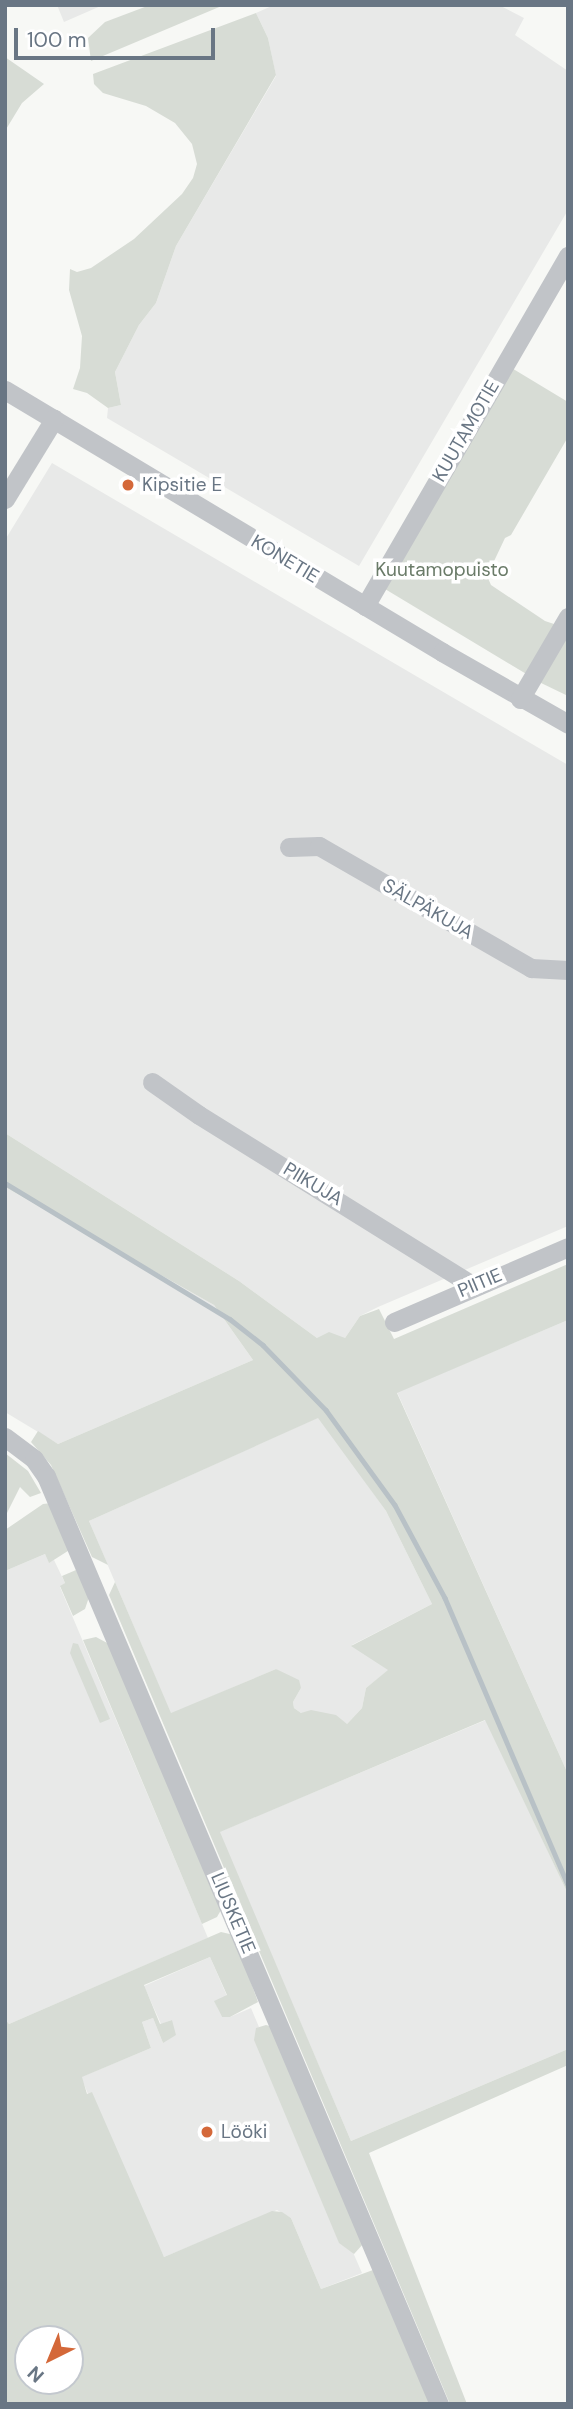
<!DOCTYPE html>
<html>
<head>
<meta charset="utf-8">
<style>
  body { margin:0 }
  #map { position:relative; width:573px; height:2409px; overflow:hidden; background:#f7f8f5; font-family:"DM Sans",sans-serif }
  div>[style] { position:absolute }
  .built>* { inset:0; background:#e8e9e8 }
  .green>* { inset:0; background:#d7dcd5 }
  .stream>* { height:4.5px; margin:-2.25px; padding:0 2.25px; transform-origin:2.25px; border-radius:2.25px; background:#b8c1c6 }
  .minor>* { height:19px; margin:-9.5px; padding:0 9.5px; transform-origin:9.5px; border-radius:9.5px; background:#c1c4c8 }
  .dots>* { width:19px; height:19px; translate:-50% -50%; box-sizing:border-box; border:4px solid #fff; border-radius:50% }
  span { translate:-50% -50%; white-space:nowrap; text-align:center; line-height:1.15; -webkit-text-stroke:7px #fff; paint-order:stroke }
  .street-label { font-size:19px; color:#697684 }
  .poi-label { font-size:19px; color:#697684 }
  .left { translate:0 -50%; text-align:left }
  .park-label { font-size:19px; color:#6a7b68 }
  .frame { position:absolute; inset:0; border:7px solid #697684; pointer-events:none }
  .north { position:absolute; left:14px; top:2325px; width:70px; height:70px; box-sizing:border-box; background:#fff; border:2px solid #c3c8ce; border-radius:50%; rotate:223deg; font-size:19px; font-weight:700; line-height:28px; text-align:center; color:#697684 }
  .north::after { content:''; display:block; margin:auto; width:24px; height:32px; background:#d46839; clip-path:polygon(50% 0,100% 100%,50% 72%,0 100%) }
  .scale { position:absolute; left:14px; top:28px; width:201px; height:32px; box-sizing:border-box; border:4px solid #697684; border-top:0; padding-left:9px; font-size:21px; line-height:24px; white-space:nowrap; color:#697684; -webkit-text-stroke:5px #fff; paint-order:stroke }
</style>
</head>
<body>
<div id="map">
  <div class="built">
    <div style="clip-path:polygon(57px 5px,103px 5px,64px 22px)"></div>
    <div style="clip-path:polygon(274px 5px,499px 5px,524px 18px,515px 35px,568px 71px,568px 210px,359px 566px,107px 418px,108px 408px,121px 405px,115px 372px,139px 325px,156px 303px,176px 246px,276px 76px,268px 38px,256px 13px)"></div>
    <div style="clip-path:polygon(52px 463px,568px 765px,568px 1226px,378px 1307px,360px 1316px,345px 1338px,317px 1338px,239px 1281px,5px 1133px,5px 540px)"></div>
    <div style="clip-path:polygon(5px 1187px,214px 1305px,253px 1360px,58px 1444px,5px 1412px)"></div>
    <div style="clip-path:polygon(568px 1320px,568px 1774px,397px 1392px)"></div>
    <div style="clip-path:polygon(319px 1417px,386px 1511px,432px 1604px,352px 1645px,389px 1670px,366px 1688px,362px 1708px,347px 1724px,301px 1713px,294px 1708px,293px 1702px,301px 1688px,276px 1669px,171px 1714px,89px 1521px)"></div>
    <div style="clip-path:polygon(45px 1554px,49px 1562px,54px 1560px,65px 1583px,60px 1587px,208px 1938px,9px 2024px,5px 2019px,5px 1571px)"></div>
    <div style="clip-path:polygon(486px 1720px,568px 1894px,568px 2049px,351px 2141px,219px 1832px)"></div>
    <div style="clip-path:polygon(210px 1957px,227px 1996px,215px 2001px,218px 2009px,222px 2017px,230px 2017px,251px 2008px,259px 2027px,256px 2029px,362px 2273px,321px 2289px,291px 2218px,277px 2210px,164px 2257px,148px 2227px,92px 2093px,88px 2094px,81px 2077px,151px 2048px,142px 2022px,153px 2018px,163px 2043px,172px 2020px,161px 2024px,144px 1986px)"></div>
  </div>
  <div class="green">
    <div style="clip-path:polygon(150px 5px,224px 5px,91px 61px,88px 38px,105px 22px)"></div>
    <div style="clip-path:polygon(256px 13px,268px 38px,276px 75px,176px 246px,156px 303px,139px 325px,115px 372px,121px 405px,108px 408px,87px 393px,73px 389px,80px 368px,82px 336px,69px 290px,70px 269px,77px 272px,91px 268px,134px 239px,182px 194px,193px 178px,197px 164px,192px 144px,175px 123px,146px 106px,103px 93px,94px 84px,93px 74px)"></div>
    <div style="clip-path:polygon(5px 57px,44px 84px,22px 103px,5px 131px)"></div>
    <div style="clip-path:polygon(510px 367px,568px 402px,568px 437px,511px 535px,505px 538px,487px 576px,491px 585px,545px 621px,557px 625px,528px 675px,385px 589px)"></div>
    <div style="clip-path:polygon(568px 632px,568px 696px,539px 682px)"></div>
    <div style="clip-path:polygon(5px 1133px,239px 1281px,317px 1338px,329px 1332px,345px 1338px,360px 1316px,379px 1309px,394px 1339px,568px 1264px,568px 1320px,397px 1393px,568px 1774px,568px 1894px,485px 1720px,220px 1832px,351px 2141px,568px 2049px,568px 2065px,369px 2153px,467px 2404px,450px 2404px,109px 1595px,115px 1582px,171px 1713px,276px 1669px,299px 1680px,301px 1688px,293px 1702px,294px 1708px,301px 1713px,311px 1710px,336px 1715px,347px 1724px,362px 1708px,366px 1688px,388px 1670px,351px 1646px,432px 1604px,386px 1511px,318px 1418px,89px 1521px,108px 1565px,92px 1557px,51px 1465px,31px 1442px,38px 1431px,58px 1444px,253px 1360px,214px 1305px,5px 1187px)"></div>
    <div style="clip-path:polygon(5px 1453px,28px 1471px,41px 1493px,30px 1497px,20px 1487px,5px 1517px)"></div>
    <div style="clip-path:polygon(52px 1503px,71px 1549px,49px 1563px,45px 1554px,5px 1571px,5px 1530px,43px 1504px)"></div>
    <div style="clip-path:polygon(76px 1570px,90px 1594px,85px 1609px,73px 1616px,60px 1586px,65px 1583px,62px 1576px)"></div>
    <div style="clip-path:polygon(96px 1637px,109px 1644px,221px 1910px,217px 1917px,202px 1924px,83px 1640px)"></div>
    <div style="clip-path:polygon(73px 1643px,78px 1644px,110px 1719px,100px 1723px,70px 1653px)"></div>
    <div style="clip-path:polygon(evenodd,221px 1932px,234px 1935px,258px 2002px,230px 2017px,222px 2017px,214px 2001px,227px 1995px,210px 1957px,144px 1985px,160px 2024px,172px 2020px,176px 2035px,163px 2043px,153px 2018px,142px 2022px,151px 2048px,82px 2077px,87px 2094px,92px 2092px,164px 2257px,272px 2211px,282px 2212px,291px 2218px,321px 2289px,373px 2270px,434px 2404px,5px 2404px,5px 2019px,9px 2024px,221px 1932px,28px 2339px,70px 2339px,70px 2381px,28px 2381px,28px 2339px)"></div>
    <div style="clip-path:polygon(266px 2025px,273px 2027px,364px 2243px,354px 2254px,339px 2243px,254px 2040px,256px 2028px)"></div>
  </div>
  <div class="stream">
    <div style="left:5px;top:1183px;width:263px;rotate:31.2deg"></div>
    <div style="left:230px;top:1319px;width:42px;rotate:38.2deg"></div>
    <div style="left:263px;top:1345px;width:91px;rotate:45.9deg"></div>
    <div style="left:326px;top:1410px;width:117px;rotate:54deg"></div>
    <div style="left:395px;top:1505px;width:106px;rotate:61.7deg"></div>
    <div style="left:445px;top:1598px;width:312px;rotate:66.8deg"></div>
  </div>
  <div class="minor">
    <div style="left:5px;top:390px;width:510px;rotate:30.94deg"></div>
    <div style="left:442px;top:652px;width:145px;rotate:29.7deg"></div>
    <div style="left:5px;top:499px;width:94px;rotate:-58.5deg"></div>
    <div style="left:365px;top:606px;width:405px;rotate:-59.9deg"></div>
    <div style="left:520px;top:699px;width:95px;rotate:-59.7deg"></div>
    <div style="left:289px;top:847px;width:30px;rotate:-2deg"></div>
    <div style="left:319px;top:846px;width:245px;rotate:29.9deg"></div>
    <div style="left:531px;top:968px;width:37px;rotate:3deg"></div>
    <div style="left:152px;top:1082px;width:57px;rotate:35.1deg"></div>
    <div style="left:199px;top:1115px;width:324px;rotate:31.9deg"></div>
    <div style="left:394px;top:1322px;width:189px;rotate:-23.3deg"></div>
    <div style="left:5px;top:1437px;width:36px;rotate:37deg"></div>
    <div style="left:34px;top:1459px;width:21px;rotate:55deg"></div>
    <div style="left:46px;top:1476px;width:1008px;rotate:67.05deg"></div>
  </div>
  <div class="dots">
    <div style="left:128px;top:485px;background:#d46839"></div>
    <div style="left:207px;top:2132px;background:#d46839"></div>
  </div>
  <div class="street-label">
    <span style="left:466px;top:431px;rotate:-60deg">KUUTAMOTIE</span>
    <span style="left:285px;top:559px;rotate:31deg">KONETIE</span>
    <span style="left:428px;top:909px;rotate:30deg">SÄLPÄKUJA</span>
    <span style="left:313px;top:1184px;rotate:31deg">PIIKUJA</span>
    <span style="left:480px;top:1283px;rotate:-23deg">PIITIE</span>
    <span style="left:233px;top:1913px;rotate:67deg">LIUSKETIE</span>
  </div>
  <div class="poi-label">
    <span class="left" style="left:142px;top:485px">Kipsitie E</span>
    <span class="left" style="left:221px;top:2132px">Lööki</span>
  </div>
  <div class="park-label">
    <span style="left:442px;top:570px">Kuutamopuisto</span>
  </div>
  <div class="frame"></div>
  <div class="north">N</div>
  <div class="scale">100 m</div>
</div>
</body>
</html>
